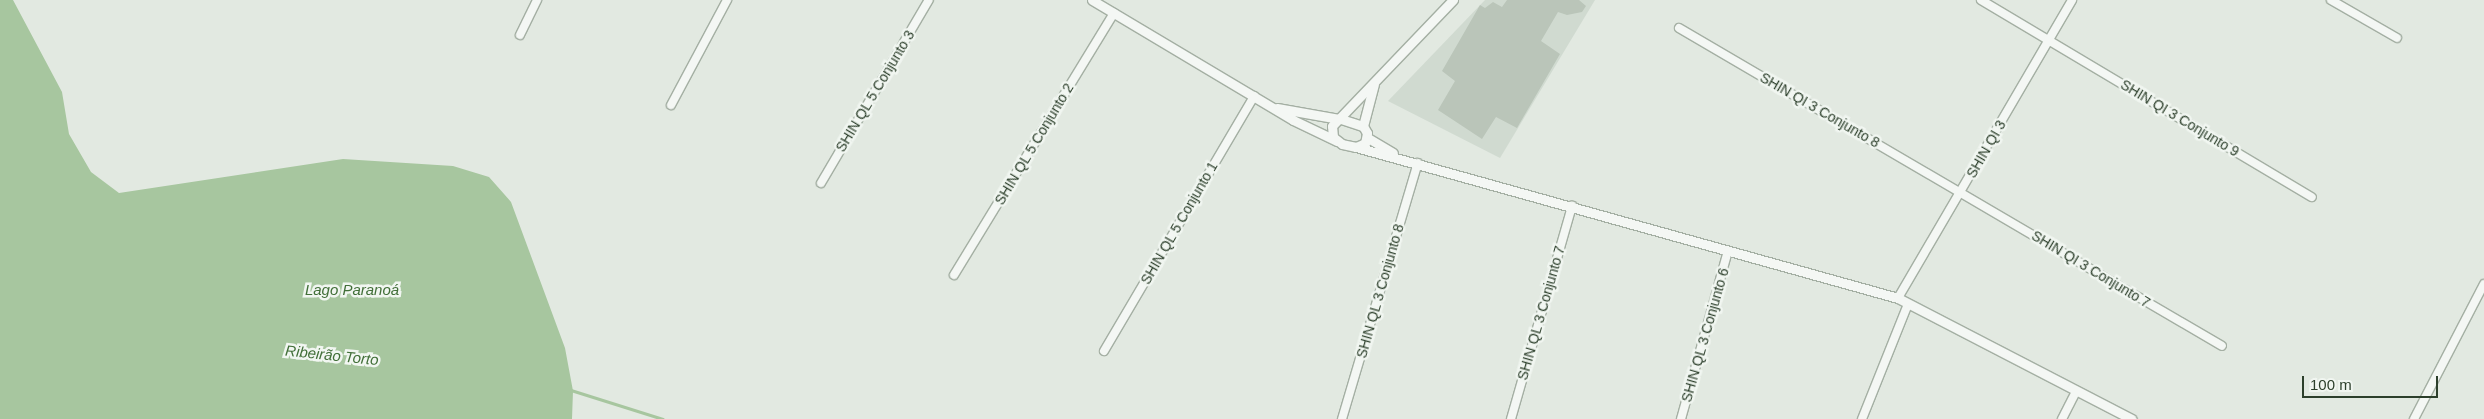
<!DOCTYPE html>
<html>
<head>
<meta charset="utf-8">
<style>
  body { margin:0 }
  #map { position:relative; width:2484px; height:419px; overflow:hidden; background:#e2e9e1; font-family:Helvetica,sans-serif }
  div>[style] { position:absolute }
  .built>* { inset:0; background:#d0dad0 }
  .water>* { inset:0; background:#a7c69f }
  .stream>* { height:2.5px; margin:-1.25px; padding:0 1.25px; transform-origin:1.25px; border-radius:1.25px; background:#a7c69f }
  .building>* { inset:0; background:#bac5b9 }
  .roads { filter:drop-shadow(1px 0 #a4afa3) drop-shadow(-1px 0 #a4afa3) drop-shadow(0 1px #a4afa3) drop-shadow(0 -1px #a4afa3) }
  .minor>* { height:8px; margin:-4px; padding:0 4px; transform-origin:4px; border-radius:4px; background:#f4f7f4 }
  .tertiary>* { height:9px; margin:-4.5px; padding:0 4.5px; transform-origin:4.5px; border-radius:4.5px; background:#f4f7f4 }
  span { translate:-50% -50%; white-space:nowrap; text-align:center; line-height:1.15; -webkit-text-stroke:5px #f1f6f1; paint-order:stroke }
  .street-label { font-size:14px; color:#2c3f2b }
  .water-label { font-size:15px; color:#416f38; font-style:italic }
  .scale { position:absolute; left:2302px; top:376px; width:136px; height:22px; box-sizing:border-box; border:2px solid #2c3f2b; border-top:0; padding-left:6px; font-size:15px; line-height:18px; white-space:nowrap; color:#2c3f2b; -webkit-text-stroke:4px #f1f6f1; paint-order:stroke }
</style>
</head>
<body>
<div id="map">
  <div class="built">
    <div style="clip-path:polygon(1485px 0,1595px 0,1500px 158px,1388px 101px)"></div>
  </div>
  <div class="water">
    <div style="clip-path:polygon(0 0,13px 0,62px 92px,69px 134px,91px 172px,119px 193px,343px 159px,453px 166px,489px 177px,511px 202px,565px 348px,573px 391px,572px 419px,0 419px)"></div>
  </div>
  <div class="stream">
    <div style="left:571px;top:390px;width:96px;rotate:17.5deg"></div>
  </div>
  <div class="building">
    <div style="clip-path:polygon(1507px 0,1579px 0,1586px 6px,1582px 12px,1567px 15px,1558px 12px,1541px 41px,1560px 54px,1517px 128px,1496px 117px,1482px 139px,1438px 110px,1455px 81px,1442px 71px,1480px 5px,1485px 8px,1493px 2px,1502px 7px)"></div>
  </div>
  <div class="roads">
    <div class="minor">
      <div style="left:1981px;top:0;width:385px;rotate:30.8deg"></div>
      <div style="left:2331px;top:0;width:76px;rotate:29.9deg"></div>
      <div style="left:1679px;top:28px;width:629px;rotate:30.35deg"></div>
      <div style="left:520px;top:35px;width:39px;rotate:-64deg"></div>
      <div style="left:671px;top:105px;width:119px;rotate:-61.9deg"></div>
      <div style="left:821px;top:183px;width:212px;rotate:-59.5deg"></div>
      <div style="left:954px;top:275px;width:307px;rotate:-58.6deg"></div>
      <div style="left:1898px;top:298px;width:345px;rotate:-59.7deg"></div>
      <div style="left:1104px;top:351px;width:296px;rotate:-59.5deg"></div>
      <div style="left:1342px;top:419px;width:267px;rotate:-73.5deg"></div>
      <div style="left:1511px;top:419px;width:222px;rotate:-74deg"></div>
      <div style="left:1681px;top:419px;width:174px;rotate:-74.4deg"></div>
      <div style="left:1862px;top:419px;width:124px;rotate:-68.2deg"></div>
      <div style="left:2062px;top:419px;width:31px;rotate:-63deg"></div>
      <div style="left:2414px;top:419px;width:152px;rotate:-62.6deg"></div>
    </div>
    <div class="tertiary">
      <div style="left:1092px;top:0;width:234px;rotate:30.8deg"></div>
      <div style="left:1293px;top:120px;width:49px;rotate:25.5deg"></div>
      <div style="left:1277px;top:108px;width:63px;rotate:10.1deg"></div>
      <div style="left:1341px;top:119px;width:23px;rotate:18deg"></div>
      <div style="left:1363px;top:126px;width:8px;rotate:60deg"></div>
      <div style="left:1367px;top:133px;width:10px;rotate:101deg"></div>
      <div style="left:1365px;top:143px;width:10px;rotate:156deg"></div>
      <div style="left:1356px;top:147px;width:14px;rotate:-168deg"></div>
      <div style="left:1342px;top:144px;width:11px;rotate:-142deg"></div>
      <div style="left:1333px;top:137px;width:11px;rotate:-95deg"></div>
      <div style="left:1332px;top:126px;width:175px;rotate:-46.2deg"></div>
      <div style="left:1363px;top:126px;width:43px;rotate:-75.3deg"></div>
      <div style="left:1368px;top:138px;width:29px;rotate:31deg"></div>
      <div style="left:1356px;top:147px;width:563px;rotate:15.57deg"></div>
      <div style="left:1898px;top:298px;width:263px;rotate:27.4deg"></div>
    </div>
  </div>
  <div class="street-label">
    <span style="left:875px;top:91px;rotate:-59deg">SHIN QL 5 Conjunto 3</span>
    <span style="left:1820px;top:110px;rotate:30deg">SHIN QI 3 Conjunto 8</span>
    <span style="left:2180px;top:118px;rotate:31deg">SHIN QI 3 Conjunto 9</span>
    <span style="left:1034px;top:144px;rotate:-59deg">SHIN QL 5 Conjunto 2</span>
    <span style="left:1986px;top:149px;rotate:-60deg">SHIN QI 3</span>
    <span style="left:1179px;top:223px;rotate:-60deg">SHIN QL 5 Conjunto 1</span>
    <span style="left:2091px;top:269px;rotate:31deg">SHIN QI 3 Conjunto 7</span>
    <span style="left:1380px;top:291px;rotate:-74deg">SHIN QL 3 Conjunto 8</span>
    <span style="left:1541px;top:313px;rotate:-74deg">SHIN QL 3 Conjunto 7</span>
    <span style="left:1705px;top:335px;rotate:-74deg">SHIN QL 3 Conjunto 6</span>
  </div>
  <div class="water-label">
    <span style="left:352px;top:290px">Lago Paranoá</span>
    <span style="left:332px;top:355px;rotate:6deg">Ribeirão Torto</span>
  </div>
  <div class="scale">100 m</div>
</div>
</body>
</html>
